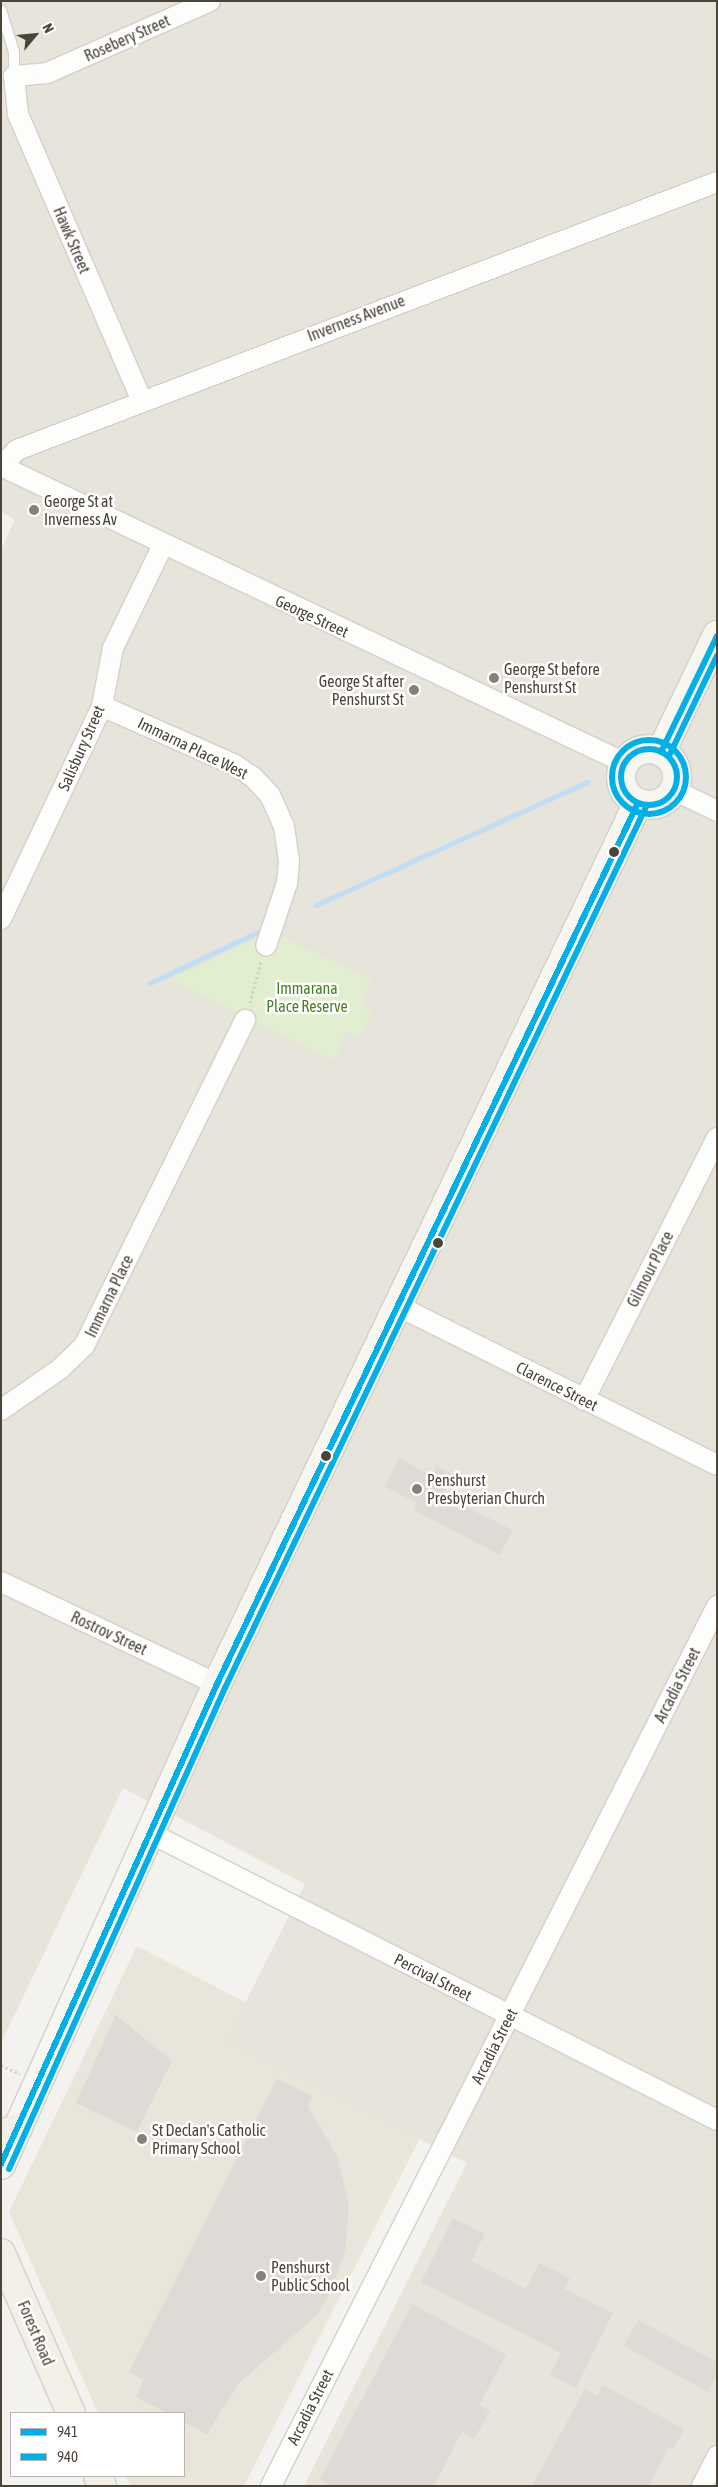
<!DOCTYPE html>
<html>
<head>
<meta charset="utf-8">
<style>
  body { margin:0 }
  #map { position:relative; width:718px; height:2487px; overflow:hidden; background:#f4f2ee; font-family:"Asap Condensed",sans-serif }
  div>[style] { position:absolute }
  .residential>* { inset:0; background:#e7e4dc }
  .education>* { inset:0; background:#eae5da }
  .green>* { inset:0; background:#e1eecf }
  .stream>* { height:5px; margin:-2.5px; padding:0 2.5px; transform-origin:2.5px; border-radius:2.5px; background:#c0ddf1 }
  .building>* { inset:0; background:#dedbd6 }
  .path>* { height:3px; margin-top:-1.5px; transform-origin:0; background:repeating-linear-gradient(90deg,#d3d2cc 0 2.5px,transparent 0 5px) }
  .roads { filter:drop-shadow(1px 0 #d2d0cb) drop-shadow(-1px 0 #d2d0cb) drop-shadow(0 1px #d2d0cb) drop-shadow(0 -1px #d2d0cb) }
  .service>* { height:10px; margin:-5px; padding:0 5px; transform-origin:5px; border-radius:5px; background:#fdfdfc }
  .minor>* { height:20px; margin:-10px; padding:0 10px; transform-origin:10px; border-radius:10px; background:#fdfdfc }
  .secondary>* { height:28px; margin:-14px; padding:0 14px; transform-origin:14px; border-radius:14px; background:#f7f6f1 }
  .secondary>.ring { margin:-14px; padding:0; box-sizing:content-box; background:none; border:28px solid #f7f6f1; border-radius:50% }
  .primary>* { height:28px; margin:-14px; padding:0 14px; transform-origin:14px; border-radius:14px; background:#f2efe6 }
  .bus-1>* { height:6px; margin:-3px; padding:0 3px; transform-origin:3px; border-radius:3px; background:#04afe6 }
  .bus-1>.ring { margin:-3px; padding:0; box-sizing:content-box; background:none; border:6px solid #04afe6; border-radius:50% }
  .bus-2>* { height:6px; margin:-3px; padding:0 3px; transform-origin:3px; border-radius:3px; background:#04afe6 }
  .bus-2>.ring { margin:-3px; padding:0; box-sizing:content-box; background:none; border:6px solid #04afe6; border-radius:50% }
  .dots>* { width:14px; height:14px; translate:-50% -50%; box-sizing:border-box; border:2px solid #fff; border-radius:50% }
  span { translate:-50% -50%; white-space:nowrap; text-align:center; line-height:1.15; -webkit-text-stroke:5px #fff; paint-order:stroke }
  .street-label { font-size:16px; color:#4b4439 }
  .poi-label { font-size:16px; color:#4b4439 }
  .left { translate:0 -50%; text-align:left }
  .right { translate:-100% -50%; text-align:right }
  .park-label { font-size:16px; color:#4a7f2a }
  .frame { position:absolute; inset:0; border:2px solid #4b4439; pointer-events:none }
  .legend { position:absolute; left:10px; top:2412px; width:175px; height:65px; box-sizing:border-box; background:#fff; border:1px solid #b7b4b0; margin:0; padding:6px 9px; list-style:none; font-size:15px; color:#4b4439 }
  .legend li { display:flex; align-items:center; gap:10px; height:25px }
  .legend b { width:25px; border:1px solid #b7b4b0 }
  .north { position:absolute; left:10px; top:10px; width:50px; height:50px; -webkit-text-stroke:4px #fff; paint-order:stroke; rotate:62deg; font-size:14px; font-weight:700; line-height:20px; text-align:center; color:#4b4439 }
  .north::after { content:''; display:block; margin:auto; width:18px; height:22px; background:#4b4439; clip-path:polygon(50% 0,100% 100%,50% 72%,0 100%) }
</style>
</head>
<body>
<div id="map">
  <div class="residential">
    <div style="clip-path:polygon(1px 1px,717px 1px,717px 2486px,304px 2486px,467px 2163px,226px 2041px,305px 1884px,123px 1788px,1px 2043px,1px 550px,15px 520px,1px 511px)"></div>
  </div>
  <div class="education">
    <div style="clip-path:polygon(137px 1946px,245px 2002px,227px 2041px,420px 2138px,244px 2486px,130px 2486px,126px 2476px,184px 2476px,184px 2413px,98px 2413px,9px 2212px)"></div>
  </div>
  <div class="green">
    <div style="clip-path:polygon(271px 932px,372px 980px,361px 1004px,372px 1011px,359px 1038px,347px 1032px,334px 1060px,168px 980px)"></div>
  </div>
  <div class="stream">
    <div style="left:316px;top:905px;width:298px;rotate:-24.4deg"></div>
    <div style="left:150px;top:983px;width:124px;rotate:-25.3deg"></div>
  </div>
  <div class="building">
    <div style="clip-path:polygon(399px 1458px,432px 1476px,437px 1466px,451px 1473px,443px 1496px,513px 1530px,500px 1555px,414px 1510px,418px 1503px,385px 1487px)"></div>
    <div style="clip-path:polygon(116px 2015px,172px 2061px,137px 2132px,76px 2103px)"></div>
    <div style="clip-path:polygon(277px 2079px,312px 2096px,308px 2107px,337px 2155px,349px 2205px,345px 2251px,330px 2293px,316px 2316px,238px 2384px,207px 2434px,184px 2422px,184px 2413px,167px 2413px,136px 2397px,144px 2380px,129px 2372px)"></div>
    <div style="clip-path:polygon(453px 2218px,485px 2234px,471px 2261px,526px 2289px,539px 2263px,570px 2278px,564px 2289px,613px 2313px,576px 2388px,550px 2375px,561px 2353px,421px 2282px)"></div>
    <div style="clip-path:polygon(412px 2304px,506px 2355px,479px 2405px,490px 2411px,474px 2439px,462px 2432px,434px 2486px,332px 2486px,320px 2479px)"></div>
    <div style="clip-path:polygon(638px 2320px,717px 2362px,717px 2375px,708px 2392px,624px 2346px)"></div>
    <div style="clip-path:polygon(603px 2385px,684px 2429px,673px 2450px,669px 2447px,649px 2486px,532px 2486px,585px 2389px,597px 2396px)"></div>
  </div>
  <div class="path">
    <div style="left:250px;top:1003px;width:43px;rotate:-75.3deg"></div>
    <div style="left:1px;top:2065px;width:21px;rotate:25deg"></div>
  </div>
  <div class="roads">
    <div class="service">
      <div style="left:1px;top:10px;width:44px;rotate:72.8deg"></div>
      <div style="left:14px;top:52px;width:24px;rotate:90deg"></div>
    </div>
    <div class="minor">
      <div style="left:142px;top:401px;width:313px;rotate:-113.4deg"></div>
      <div style="left:18px;top:114px;width:38px;rotate:-96deg"></div>
      <div style="left:14px;top:76px;width:33px;rotate:-5deg"></div>
      <div style="left:47px;top:73px;width:178px;rotate:-23.8deg"></div>
      <div style="left:1px;top:466px;width:691px;rotate:25.45deg"></div>
      <div style="left:1px;top:467px;width:23px;rotate:-47deg"></div>
      <div style="left:17px;top:450px;width:750px;rotate:-20.95deg"></div>
      <div style="left:102px;top:706px;width:145px;rotate:23.9deg"></div>
      <div style="left:235px;top:765px;width:23px;rotate:34deg"></div>
      <div style="left:254px;top:778px;width:23px;rotate:47deg"></div>
      <div style="left:270px;top:795px;width:34px;rotate:66deg"></div>
      <div style="left:284px;top:826px;width:35px;rotate:82deg"></div>
      <div style="left:289px;top:861px;width:22px;rotate:95deg"></div>
      <div style="left:287px;top:883px;width:66px;rotate:108.4deg"></div>
      <div style="left:674px;top:790px;width:48px;rotate:26deg"></div>
      <div style="left:1px;top:919px;width:236px;rotate:-64.6deg"></div>
      <div style="left:102px;top:706px;width:59px;rotate:-79.3deg"></div>
      <div style="left:113px;top:648px;width:114px;rotate:-64.1deg"></div>
      <div style="left:398px;top:1306px;width:356px;rotate:26.5deg"></div>
      <div style="left:584px;top:1400px;width:294px;rotate:-63.1deg"></div>
      <div style="left:1px;top:1410px;width:72px;rotate:-34.8deg"></div>
      <div style="left:60px;top:1369px;width:33px;rotate:-44deg"></div>
      <div style="left:84px;top:1346px;width:364px;rotate:-63.7deg"></div>
      <div style="left:1px;top:1582px;width:239px;rotate:25.3deg"></div>
      <div style="left:150px;top:1833px;width:635px;rotate:26.85deg"></div>
      <div style="left:271px;top:2486px;width:987px;rotate:-63.12deg"></div>
      <div style="left:702px;top:2486px;width:34px;rotate:-63deg"></div>
    </div>
    <div class="secondary">
      <div class="ring" style="left:621px;top:749px;width:28px;height:28px"></div>
      <div style="left:661px;top:752px;width:130px;rotate:-64.4deg"></div>
      <div style="left:1px;top:2165px;width:527px;rotate:-65.82deg"></div>
      <div style="left:217px;top:1684px;width:976px;rotate:-64.46deg"></div>
    </div>
    <div class="primary">
      <div style="left:1px;top:2134px;width:18px;rotate:-19deg"></div>
      <div style="left:1px;top:2253px;width:175px;rotate:66.4deg"></div>
      <div style="left:98px;top:2476px;width:11px;rotate:68deg"></div>
    </div>
  </div>
  <div class="bus-1">
    <div class="ring" style="left:621px;top:749px;width:50px;height:50px"></div>
    <div style="left:661px;top:752px;width:129px;rotate:-64.2deg"></div>
    <div style="left:1px;top:2164px;width:526px;rotate:-65.77deg"></div>
    <div style="left:217px;top:1684px;width:976px;rotate:-64.46deg"></div>
  </div>
  <div class="bus-2">
    <div class="ring" style="left:612px;top:740px;width:68px;height:68px"></div>
    <div style="left:669px;top:756px;width:111px;rotate:-64.4deg"></div>
    <div style="left:9px;top:2169px;width:527px;rotate:-65.82deg"></div>
    <div style="left:225px;top:1688px;width:976px;rotate:-64.46deg"></div>
  </div>
  <div class="dots">
    <div style="left:34px;top:510px;background:#868178"></div>
    <div style="left:494px;top:678px;background:#868178"></div>
    <div style="left:414px;top:690px;background:#868178"></div>
    <div style="left:614px;top:852px;background:#4b4439"></div>
    <div style="left:438px;top:1243px;background:#4b4439"></div>
    <div style="left:326px;top:1456px;background:#4b4439"></div>
    <div style="left:417px;top:1489px;background:#868178"></div>
    <div style="left:142px;top:2139px;background:#868178"></div>
    <div style="left:261px;top:2276px;background:#868178"></div>
  </div>
  <div class="street-label">
    <span style="left:127px;top:38px;rotate:-24deg">Rosebery Street</span>
    <span style="left:72px;top:240px;rotate:67deg">Hawk Street</span>
    <span style="left:356px;top:318px;rotate:-21deg">Inverness Avenue</span>
    <span style="left:312px;top:616px;rotate:25deg">George Street</span>
    <span style="left:81px;top:748px;rotate:-66deg">Salisbury Street</span>
    <span style="left:193px;top:748px;rotate:26deg">Immarna Place West</span>
    <span style="left:650px;top:1269px;rotate:-63deg">Gilmour Place</span>
    <span style="left:109px;top:1296px;rotate:-64deg">Immarna Place</span>
    <span style="left:557px;top:1386px;rotate:27deg">Clarence Street</span>
    <span style="left:109px;top:1633px;rotate:25deg">Rostrov Street</span>
    <span style="left:677px;top:1685px;rotate:-63deg">Arcadia Street</span>
    <span style="left:433px;top:1977px;rotate:27deg">Percival Street</span>
    <span style="left:494px;top:2046px;rotate:-63deg">Arcadia Street</span>
    <span style="left:36px;top:2333px;rotate:67deg">Forest Road</span>
    <span style="left:310px;top:2407px;rotate:-63deg">Arcadia Street</span>
  </div>
  <div class="poi-label">
    <span class="left" style="left:44px;top:510px">George St at<br>Inverness Av</span>
    <span class="left" style="left:504px;top:678px">George St before<br>Penshurst St</span>
    <span class="right" style="left:404px;top:690px">George St after<br>Penshurst St</span>
    <span class="left" style="left:427px;top:1489px">Penshurst<br>Presbyterian Church</span>
    <span class="left" style="left:152px;top:2139px">St Declan's Catholic<br>Primary School</span>
    <span class="left" style="left:271px;top:2276px">Penshurst<br>Public School</span>
  </div>
  <div class="park-label">
    <span style="left:307px;top:997px">Immarana<br>Place Reserve</span>
  </div>
  <div class="frame"></div>
  <ul class="legend">
  <li><b style="height:6px;background:#04afe6"></b>941</li>
  <li><b style="height:6px;background:#04afe6"></b>940</li>
  </ul>
  <div class="north">N</div>
</div>
</body>
</html>
